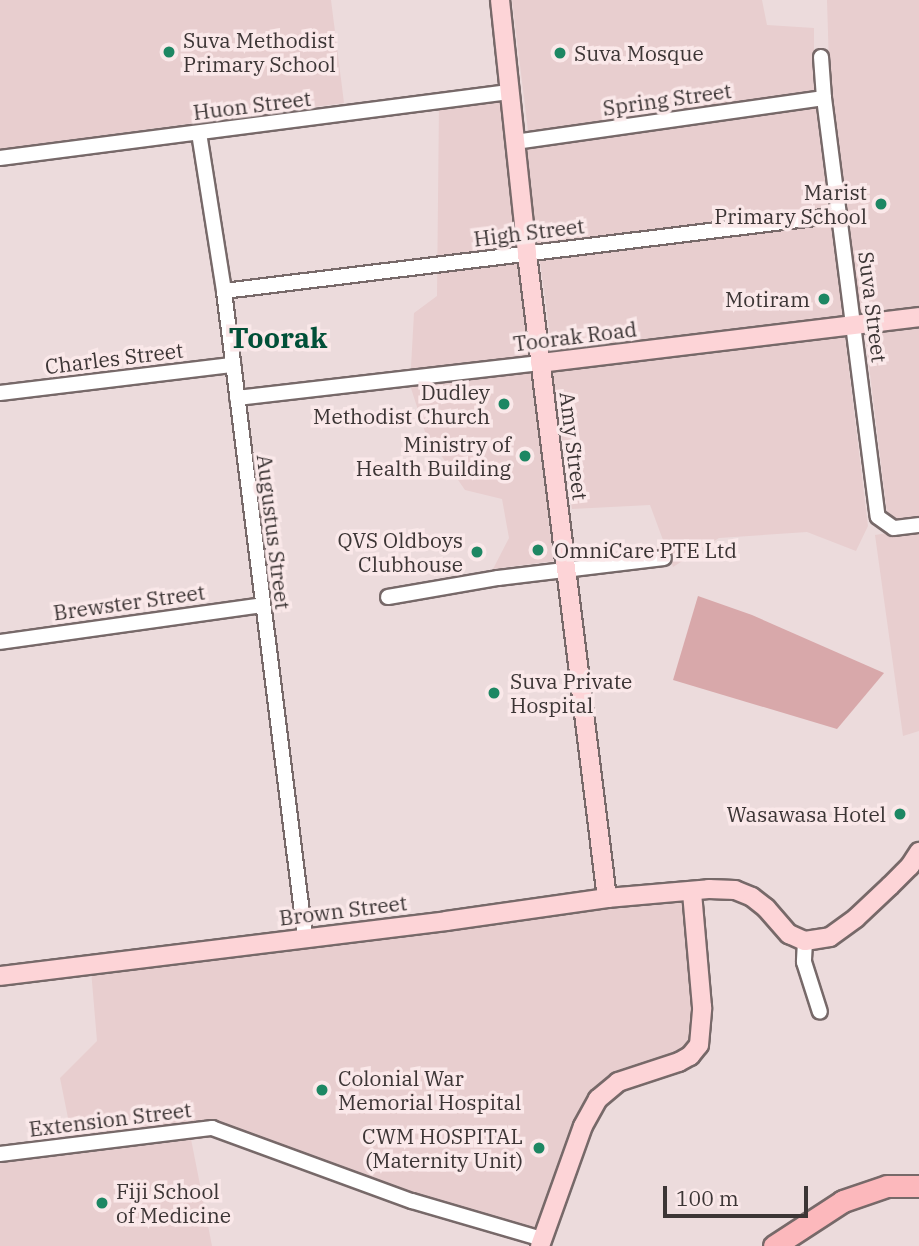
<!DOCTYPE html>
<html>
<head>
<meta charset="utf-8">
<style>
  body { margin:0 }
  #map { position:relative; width:919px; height:1246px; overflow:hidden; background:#ecdbdc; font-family:"IBM Plex Serif",serif }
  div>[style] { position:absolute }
  .built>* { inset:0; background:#e8cecf; transform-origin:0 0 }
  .green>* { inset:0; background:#d8a8aa }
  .roads { filter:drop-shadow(2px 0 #776969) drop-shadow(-2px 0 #776969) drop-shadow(0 2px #776969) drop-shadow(0 -2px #776969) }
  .minor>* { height:14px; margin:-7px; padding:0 7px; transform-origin:7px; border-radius:7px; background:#fff }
  .major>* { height:18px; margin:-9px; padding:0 9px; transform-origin:9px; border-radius:9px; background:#fdd4d7 }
  .highway>* { height:21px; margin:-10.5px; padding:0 10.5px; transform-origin:10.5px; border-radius:10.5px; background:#fcb8bc }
  .dots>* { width:19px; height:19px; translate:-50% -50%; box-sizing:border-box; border:4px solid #fae8e9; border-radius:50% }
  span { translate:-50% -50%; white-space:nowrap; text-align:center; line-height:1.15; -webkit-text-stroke:7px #fae8e9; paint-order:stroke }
  .poi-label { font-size:21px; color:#3c3535 }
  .left { translate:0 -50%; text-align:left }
  .right { translate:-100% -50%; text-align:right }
  .street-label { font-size:21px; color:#3c3535 }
  .district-label { font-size:28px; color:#015038; font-weight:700 }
  .scale { position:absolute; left:663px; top:1186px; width:145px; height:32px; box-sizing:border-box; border:4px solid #3c3535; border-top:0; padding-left:9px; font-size:21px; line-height:24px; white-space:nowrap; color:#3c3535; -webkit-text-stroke:5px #fae8e9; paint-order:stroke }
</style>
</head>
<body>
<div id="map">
  <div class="built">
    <div style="clip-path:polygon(0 0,331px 0,344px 103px,0 149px)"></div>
    <div style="clip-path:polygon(512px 0,762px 0,767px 25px,814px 28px,814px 92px,528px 131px)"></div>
    <div style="clip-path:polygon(827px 0,919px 0,919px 309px,858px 316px,830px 99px)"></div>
    <div style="clip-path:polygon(508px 96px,554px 516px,548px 517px,554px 561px,493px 569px,509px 538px,502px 499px,465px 490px,425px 432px,410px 385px,414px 313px,437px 296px,439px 103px)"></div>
    <div style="left:824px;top:106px;width:217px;height:303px;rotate:82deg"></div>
    <div style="clip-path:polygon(919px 322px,919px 521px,900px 523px,887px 513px,865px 333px)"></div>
    <div style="clip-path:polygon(845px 337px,868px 526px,856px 551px,807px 532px,719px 538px,673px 567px,650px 505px,572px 509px,552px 371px)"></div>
    <div style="clip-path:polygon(919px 528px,919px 731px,903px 736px,875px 535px)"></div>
    <div style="clip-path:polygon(679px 894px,693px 898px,698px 1030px,679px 1058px,614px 1079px,544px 1235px,412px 1197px,213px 1124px,73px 1143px,60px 1078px,97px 1041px,91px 970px)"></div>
    <div style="clip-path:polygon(190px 1134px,212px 1246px,0 1246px,0 1161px)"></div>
  </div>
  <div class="green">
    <div style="clip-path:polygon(698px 596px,752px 615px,884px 673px,837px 729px,673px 680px)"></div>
  </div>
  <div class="roads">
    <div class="minor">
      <div style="left:821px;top:57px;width:41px;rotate:85.8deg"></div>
      <div style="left:824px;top:98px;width:422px;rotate:82.7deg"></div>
      <div style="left:878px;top:517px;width:19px;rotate:35deg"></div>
      <div style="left:894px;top:528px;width:25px;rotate:-7deg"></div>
      <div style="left:199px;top:133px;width:160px;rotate:81deg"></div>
      <div style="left:224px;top:291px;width:651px;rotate:82.85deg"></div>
      <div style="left:515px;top:142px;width:312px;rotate:-8.1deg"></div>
      <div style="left:0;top:158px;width:513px;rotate:-7.39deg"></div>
      <div style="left:224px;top:291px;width:620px;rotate:-7.04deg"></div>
      <div style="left:0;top:393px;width:235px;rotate:-6.9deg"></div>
      <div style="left:237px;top:398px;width:305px;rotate:-6.6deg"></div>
      <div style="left:388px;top:597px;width:112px;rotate:-9.8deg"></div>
      <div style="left:498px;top:578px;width:167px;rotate:-6.9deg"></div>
      <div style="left:0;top:642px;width:265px;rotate:-8deg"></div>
      <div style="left:805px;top:941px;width:21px;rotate:93deg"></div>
      <div style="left:804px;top:962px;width:52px;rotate:72.3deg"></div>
      <div style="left:0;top:1154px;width:214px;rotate:-7deg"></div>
      <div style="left:212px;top:1128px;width:213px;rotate:20.1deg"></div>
      <div style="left:412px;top:1201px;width:135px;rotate:16.3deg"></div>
    </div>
    <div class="major">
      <div style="left:500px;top:0;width:255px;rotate:83.9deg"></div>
      <div style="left:527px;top:254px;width:649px;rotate:82.92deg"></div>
      <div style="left:540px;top:363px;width:382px;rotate:-6.9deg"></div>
      <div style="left:0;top:976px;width:449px;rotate:-7deg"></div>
      <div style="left:446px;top:921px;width:163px;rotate:-8.1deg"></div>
      <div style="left:607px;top:898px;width:102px;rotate:-5deg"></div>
      <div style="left:709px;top:889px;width:26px;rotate:2deg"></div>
      <div style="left:735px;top:890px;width:18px;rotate:22deg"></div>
      <div style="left:752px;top:897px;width:18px;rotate:38deg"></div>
      <div style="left:766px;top:908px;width:35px;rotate:49deg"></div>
      <div style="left:789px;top:934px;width:17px;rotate:24deg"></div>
      <div style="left:805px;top:941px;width:25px;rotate:-9deg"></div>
      <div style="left:830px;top:937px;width:32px;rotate:-36deg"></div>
      <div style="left:856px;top:918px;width:47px;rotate:-43.3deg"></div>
      <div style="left:890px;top:886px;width:28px;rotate:-45deg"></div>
      <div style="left:910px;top:866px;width:17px;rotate:-57deg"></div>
      <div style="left:540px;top:1246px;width:127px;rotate:-70.3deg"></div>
      <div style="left:583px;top:1126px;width:31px;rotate:-61deg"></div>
      <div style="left:598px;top:1099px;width:26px;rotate:-40deg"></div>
      <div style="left:618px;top:1082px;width:64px;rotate:-18.2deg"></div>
      <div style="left:679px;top:1062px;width:13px;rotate:-29deg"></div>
      <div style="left:690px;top:1056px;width:14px;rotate:-51deg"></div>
      <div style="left:699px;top:1045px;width:38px;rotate:-85deg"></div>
      <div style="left:702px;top:1007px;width:115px;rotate:-95deg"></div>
    </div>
    <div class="highway">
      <div style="left:774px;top:1246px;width:82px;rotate:-33.1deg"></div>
      <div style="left:843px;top:1201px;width:46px;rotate:-18.8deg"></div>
      <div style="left:887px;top:1186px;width:32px"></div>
    </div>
  </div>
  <div class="dots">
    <div style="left:169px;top:52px;background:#1d8763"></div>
    <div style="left:560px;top:53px;background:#1d8763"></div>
    <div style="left:881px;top:204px;background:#1d8763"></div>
    <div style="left:824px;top:299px;background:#1d8763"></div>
    <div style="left:504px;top:404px;background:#1d8763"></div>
    <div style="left:525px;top:456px;background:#1d8763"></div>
    <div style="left:538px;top:550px;background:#1d8763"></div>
    <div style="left:477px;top:552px;background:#1d8763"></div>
    <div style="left:494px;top:693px;background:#1d8763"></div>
    <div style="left:900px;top:814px;background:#1d8763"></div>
    <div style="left:322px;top:1090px;background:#1d8763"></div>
    <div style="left:539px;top:1148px;background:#1d8763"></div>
    <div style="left:102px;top:1203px;background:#1d8763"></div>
  </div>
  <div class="poi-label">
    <span class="left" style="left:183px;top:52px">Suva Methodist<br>Primary School</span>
    <span class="left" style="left:574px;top:53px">Suva Mosque</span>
    <span class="right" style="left:867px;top:204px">Marist<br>Primary School</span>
    <span class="right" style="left:810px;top:299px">Motiram</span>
    <span class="right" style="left:490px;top:404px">Dudley<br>Methodist Church</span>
    <span class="right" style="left:511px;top:456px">Ministry of<br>Health Building</span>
    <span class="right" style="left:463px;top:552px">QVS Oldboys<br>Clubhouse</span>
    <span class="left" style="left:554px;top:550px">OmniCare PTE Ltd</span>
    <span class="left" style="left:510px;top:693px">Suva Private<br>Hospital</span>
    <span class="right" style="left:886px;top:814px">Wasawasa Hotel</span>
    <span class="left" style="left:338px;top:1090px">Colonial War<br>Memorial Hospital</span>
    <span class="right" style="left:523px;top:1148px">CWM HOSPITAL<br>(Maternity Unit)</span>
    <span class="left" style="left:116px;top:1203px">Fiji School<br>of Medicine</span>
  </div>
  <div class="street-label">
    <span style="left:667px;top:99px;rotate:-8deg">Spring Street</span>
    <span style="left:252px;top:105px;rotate:-7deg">Huon Street</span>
    <span style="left:529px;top:232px;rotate:-7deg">High Street</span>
    <span style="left:873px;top:307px;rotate:83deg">Suva Street</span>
    <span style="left:575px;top:336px;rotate:-7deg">Toorak Road</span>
    <span style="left:114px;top:358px;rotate:-7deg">Charles Street</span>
    <span style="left:574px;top:446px;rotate:83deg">Amy Street</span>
    <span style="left:274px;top:532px;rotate:83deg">Augustus Street</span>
    <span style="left:129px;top:602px;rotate:-8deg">Brewster Street</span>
    <span style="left:343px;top:910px;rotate:-7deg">Brown Street</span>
    <span style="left:110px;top:1119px;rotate:-7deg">Extension Street</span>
  </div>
  <div class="district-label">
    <span style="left:278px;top:338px">Toorak</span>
  </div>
  <div class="scale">100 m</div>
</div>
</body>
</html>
